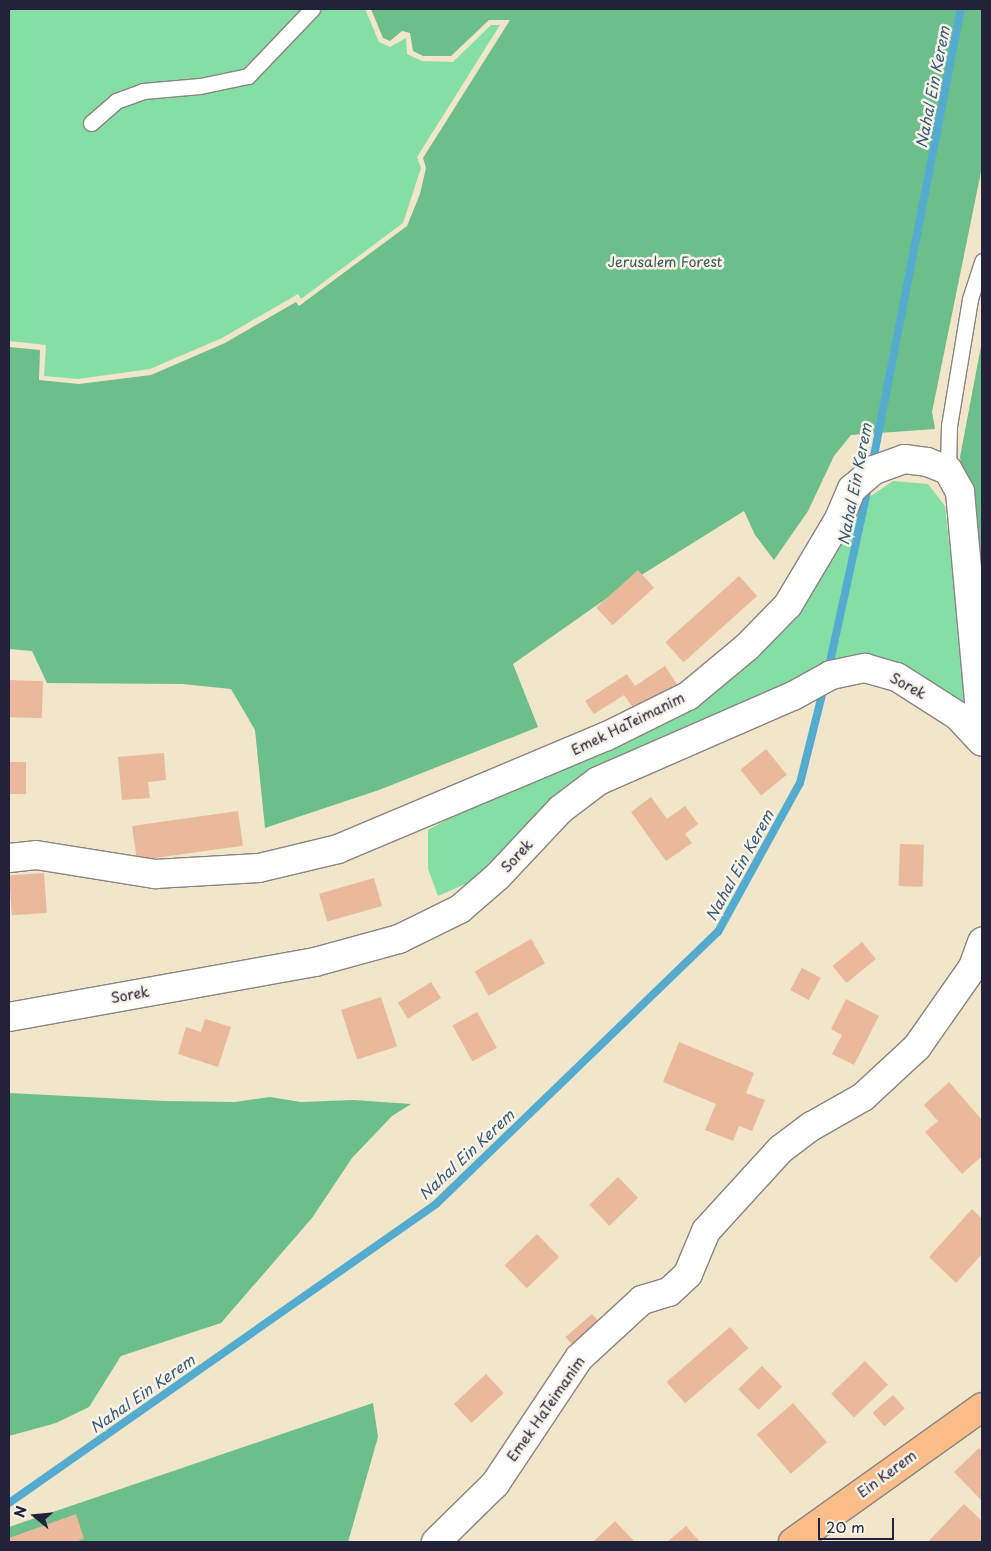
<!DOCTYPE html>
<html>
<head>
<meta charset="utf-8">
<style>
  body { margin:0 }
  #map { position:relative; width:991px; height:1551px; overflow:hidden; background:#f1e5ca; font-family:"Playpen Sans",sans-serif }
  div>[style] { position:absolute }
  .green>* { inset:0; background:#85dfa5 }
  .forest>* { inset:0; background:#6cbe8a }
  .stream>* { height:8px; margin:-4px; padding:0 4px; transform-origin:4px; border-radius:4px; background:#53acd0 }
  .building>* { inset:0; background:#eab89b; transform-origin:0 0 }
  .roads { filter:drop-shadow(1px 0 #8a8482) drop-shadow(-1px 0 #8a8482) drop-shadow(0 1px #8a8482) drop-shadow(0 -1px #8a8482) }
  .service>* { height:15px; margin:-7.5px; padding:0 7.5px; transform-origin:7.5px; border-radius:7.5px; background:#fff }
  .minor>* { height:28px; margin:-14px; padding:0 14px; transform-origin:14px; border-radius:14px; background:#fff }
  .primary>* { height:28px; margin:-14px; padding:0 14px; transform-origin:14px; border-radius:14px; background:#f8bd89 }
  span { translate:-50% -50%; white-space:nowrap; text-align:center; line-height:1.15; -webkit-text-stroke:5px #f7f3e8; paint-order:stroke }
  .park-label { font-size:14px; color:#405b5b }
  .street-label { font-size:14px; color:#22223b }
  .water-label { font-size:15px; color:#365977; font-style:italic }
  .frame { position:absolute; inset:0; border:10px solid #22223b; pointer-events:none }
  .north { position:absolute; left:10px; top:1491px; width:50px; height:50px; -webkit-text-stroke:4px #f7f3e8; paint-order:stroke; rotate:287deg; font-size:14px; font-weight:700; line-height:20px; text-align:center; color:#22223b }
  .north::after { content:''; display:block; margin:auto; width:18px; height:22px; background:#22223b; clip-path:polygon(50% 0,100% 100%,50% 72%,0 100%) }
  .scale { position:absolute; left:818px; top:1518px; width:76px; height:22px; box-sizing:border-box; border:2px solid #22223b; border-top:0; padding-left:6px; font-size:15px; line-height:18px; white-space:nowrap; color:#22223b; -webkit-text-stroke:4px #f7f3e8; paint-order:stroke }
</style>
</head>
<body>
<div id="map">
  <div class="green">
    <div style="clip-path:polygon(9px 9px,365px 9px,379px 42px,390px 47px,406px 38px,407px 54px,422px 61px,453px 62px,491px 25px,500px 25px,417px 157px,421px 168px,403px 223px,301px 299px,298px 294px,222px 338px,150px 369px,78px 379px,44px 376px,46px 345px,9px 341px)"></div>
    <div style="clip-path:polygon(893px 481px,928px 484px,945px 506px,968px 707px,829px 662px,589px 777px,470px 882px,438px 896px,428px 869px,428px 830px,462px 811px,714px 690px,788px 627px,862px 502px)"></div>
  </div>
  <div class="forest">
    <div style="clip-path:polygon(371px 9px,982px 9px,982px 167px,932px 412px,935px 429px,851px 435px,834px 456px,808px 511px,774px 560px,755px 535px,744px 511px,627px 584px,513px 664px,538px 727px,379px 790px,265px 828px,255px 730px,231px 689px,182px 684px,47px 683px,32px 651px,9px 649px,9px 347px,40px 350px,39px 380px,79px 384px,151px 375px,225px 343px,296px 302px,299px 306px,407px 226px,420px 194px,426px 168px,423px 158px,510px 20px,489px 20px,451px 56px,423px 56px,413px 51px,410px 33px,402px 31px,390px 41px,383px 38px)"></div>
    <div style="clip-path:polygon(982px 341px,982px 613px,960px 457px)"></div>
    <div style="clip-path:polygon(9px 1093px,164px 1101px,235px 1102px,270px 1097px,301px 1102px,353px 1100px,411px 1104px,392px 1116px,352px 1158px,312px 1218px,221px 1323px,121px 1356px,89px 1407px,56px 1423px,9px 1436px)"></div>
    <div style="clip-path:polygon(373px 1403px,378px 1437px,348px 1542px,9px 1542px,9px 1527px)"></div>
  </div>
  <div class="stream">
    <div style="left:872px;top:466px;width:466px;rotate:-79deg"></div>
    <div style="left:828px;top:671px;width:188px;rotate:-77.7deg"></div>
    <div style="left:9px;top:1503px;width:521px;rotate:-35deg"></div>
    <div style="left:436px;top:1204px;width:392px;rotate:-44deg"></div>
    <div style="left:718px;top:932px;width:170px;rotate:-61.2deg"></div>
    <div style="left:800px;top:783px;width:99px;rotate:-76deg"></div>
  </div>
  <div class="building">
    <div style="left:638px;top:570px;width:24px;height:56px;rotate:48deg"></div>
    <div style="left:739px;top:576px;width:27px;height:99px;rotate:48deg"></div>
    <div style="clip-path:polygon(665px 666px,680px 689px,639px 716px,624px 695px,594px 714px,585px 701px,627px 674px,635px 686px)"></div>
    <div style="left:9px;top:680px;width:34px;height:37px;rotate:2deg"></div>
    <div style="left:766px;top:749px;width:33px;height:33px;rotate:51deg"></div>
    <div style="clip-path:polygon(164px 753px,166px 780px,148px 782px,150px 798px,122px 800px,118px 757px)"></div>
    <div style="left:9px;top:762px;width:17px;height:32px"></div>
    <div style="clip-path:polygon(651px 797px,667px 819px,685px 806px,698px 824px,685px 834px,692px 843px,666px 861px,631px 812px)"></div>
    <div style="left:238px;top:811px;width:35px;height:107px;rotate:82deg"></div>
    <div style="left:900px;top:844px;width:24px;height:42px;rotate:2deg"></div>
    <div style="left:44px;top:873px;width:40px;height:35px;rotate:86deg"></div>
    <div style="left:374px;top:878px;width:29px;height:57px;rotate:74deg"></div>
    <div style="left:531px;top:939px;width:28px;height:65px;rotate:60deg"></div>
    <div style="left:862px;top:942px;width:22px;height:38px;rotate:51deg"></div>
    <div style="left:802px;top:968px;width:21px;height:25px;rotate:28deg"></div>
    <div style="left:431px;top:982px;width:19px;height:39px;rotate:58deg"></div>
    <div style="left:381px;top:997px;width:52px;height:42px;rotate:72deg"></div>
    <div style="clip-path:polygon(846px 999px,879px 1016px,854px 1065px,832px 1054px,842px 1035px,831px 1029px)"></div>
    <div style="left:477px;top:1012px;width:41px;height:28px;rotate:61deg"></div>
    <div style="clip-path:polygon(205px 1019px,231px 1027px,218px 1067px,178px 1054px,186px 1027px,201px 1032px)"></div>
    <div style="clip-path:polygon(679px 1042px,754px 1073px,746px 1093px,765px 1100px,752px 1131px,739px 1126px,733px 1141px,705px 1130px,716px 1104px,663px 1082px)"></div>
    <div style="clip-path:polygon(949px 1082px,982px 1120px,982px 1156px,962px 1174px,925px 1132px,938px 1121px,924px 1105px)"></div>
    <div style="left:618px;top:1177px;width:29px;height:40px;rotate:46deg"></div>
    <div style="clip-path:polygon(972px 1209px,982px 1219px,982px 1254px,956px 1283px,929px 1257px)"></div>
    <div style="left:537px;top:1234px;width:32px;height:45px;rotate:46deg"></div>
    <div style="left:592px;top:1314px;width:18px;height:35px;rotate:49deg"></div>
    <div style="left:730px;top:1327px;width:28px;height:84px;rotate:49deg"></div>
    <div style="left:865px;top:1361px;width:33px;height:47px;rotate:46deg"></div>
    <div style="left:762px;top:1366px;width:29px;height:33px;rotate:46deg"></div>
    <div style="left:486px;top:1374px;width:26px;height:44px;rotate:47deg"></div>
    <div style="left:893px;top:1395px;width:18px;height:27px;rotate:49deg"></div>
    <div style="left:793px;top:1403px;width:52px;height:48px;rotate:49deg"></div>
    <div style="clip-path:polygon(979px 1448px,982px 1451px,982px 1501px,954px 1472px)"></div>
    <div style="clip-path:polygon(964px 1504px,982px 1521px,982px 1542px,928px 1542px)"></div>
    <div style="clip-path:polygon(76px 1514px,84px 1539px,74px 1542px,9px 1542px,9px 1538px)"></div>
    <div style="clip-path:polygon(615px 1521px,635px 1542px,593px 1542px)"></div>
    <div style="clip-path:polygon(686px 1526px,700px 1542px,667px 1542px)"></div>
  </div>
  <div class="roads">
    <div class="service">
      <div style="left:91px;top:123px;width:33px;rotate:-41deg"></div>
      <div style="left:116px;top:101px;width:29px;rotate:-20deg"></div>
      <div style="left:143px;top:91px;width:57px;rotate:-5deg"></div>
      <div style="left:200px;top:86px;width:49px;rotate:-11.8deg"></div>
      <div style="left:248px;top:76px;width:93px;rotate:-46.3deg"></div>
      <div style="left:948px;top:470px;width:44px;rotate:-88.7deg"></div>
      <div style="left:949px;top:426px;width:129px;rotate:-80.6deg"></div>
      <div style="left:970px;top:299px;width:40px;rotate:-72deg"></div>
    </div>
    <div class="minor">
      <div style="left:9px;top:858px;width:27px;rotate:-6deg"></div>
      <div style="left:36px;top:855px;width:121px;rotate:9.1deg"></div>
      <div style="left:155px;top:874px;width:104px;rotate:-3.3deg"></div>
      <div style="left:259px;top:868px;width:81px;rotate:-13.5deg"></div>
      <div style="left:338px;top:849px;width:290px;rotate:-22.8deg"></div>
      <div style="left:605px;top:737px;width:93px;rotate:-26.3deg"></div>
      <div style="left:688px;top:696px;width:77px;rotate:-39.7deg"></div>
      <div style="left:747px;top:647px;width:59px;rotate:-45.7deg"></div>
      <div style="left:788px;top:605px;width:100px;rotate:-59.3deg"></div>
      <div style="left:839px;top:519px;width:33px;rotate:-67deg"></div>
      <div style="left:852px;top:489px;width:29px;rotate:-41deg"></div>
      <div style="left:874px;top:470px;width:32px;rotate:-20deg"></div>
      <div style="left:904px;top:459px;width:23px;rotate:7deg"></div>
      <div style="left:927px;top:462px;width:22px;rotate:21deg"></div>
      <div style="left:948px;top:470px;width:25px;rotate:61deg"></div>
      <div style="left:960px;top:492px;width:243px;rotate:84.8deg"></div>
      <div style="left:9px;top:1017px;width:311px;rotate:-10.2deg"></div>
      <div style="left:315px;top:962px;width:87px;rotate:-15.3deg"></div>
      <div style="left:399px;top:939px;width:68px;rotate:-26.2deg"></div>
      <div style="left:460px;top:909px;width:50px;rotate:-41deg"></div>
      <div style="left:498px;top:876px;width:92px;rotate:-46.8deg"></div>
      <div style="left:561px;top:809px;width:46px;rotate:-37.1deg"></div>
      <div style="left:598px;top:781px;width:213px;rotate:-23.6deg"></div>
      <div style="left:793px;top:696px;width:43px;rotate:-28.9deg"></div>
      <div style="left:831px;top:675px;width:35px;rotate:-12deg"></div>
      <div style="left:865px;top:668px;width:33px;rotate:16deg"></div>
      <div style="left:897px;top:677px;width:72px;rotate:32.6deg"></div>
      <div style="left:958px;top:716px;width:35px;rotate:47deg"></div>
      <div style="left:436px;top:1542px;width:83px;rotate:-44.5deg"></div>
      <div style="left:495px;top:1484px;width:151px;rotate:-56.3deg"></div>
      <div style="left:579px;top:1358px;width:86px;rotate:-42.6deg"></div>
      <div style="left:642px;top:1300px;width:28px;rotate:-17deg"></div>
      <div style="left:669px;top:1292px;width:26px;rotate:-43deg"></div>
      <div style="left:688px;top:1274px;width:47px;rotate:-67.3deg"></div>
      <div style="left:706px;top:1231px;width:111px;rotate:-47.6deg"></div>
      <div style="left:781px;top:1149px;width:39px;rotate:-37deg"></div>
      <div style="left:812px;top:1126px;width:59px;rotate:-29.6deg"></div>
      <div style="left:863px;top:1097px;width:74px;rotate:-42.8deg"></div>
      <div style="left:917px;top:1047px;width:98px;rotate:-55deg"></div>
      <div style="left:973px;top:967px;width:27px;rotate:-70deg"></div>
    </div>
    <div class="primary">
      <div style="left:793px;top:1542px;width:232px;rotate:-35.5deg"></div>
    </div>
  </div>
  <div class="park-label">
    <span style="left:665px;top:262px">Jerusalem Forest</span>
  </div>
  <div class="street-label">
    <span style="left:908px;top:686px;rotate:29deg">Sorek</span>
    <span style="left:628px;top:724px;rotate:-26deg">Emek HaTeimanim</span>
    <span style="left:517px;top:856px;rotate:-47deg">Sorek</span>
    <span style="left:130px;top:995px;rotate:-10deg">Sorek</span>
    <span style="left:546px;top:1409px;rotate:-55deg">Emek HaTeimanim</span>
    <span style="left:887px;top:1474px;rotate:-36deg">Ein Kerem</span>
  </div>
  <div class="water-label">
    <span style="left:932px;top:87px;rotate:-79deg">Nahal Ein Kerem</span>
    <span style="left:854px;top:484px;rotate:-79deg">Nahal Ein Kerem</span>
    <span style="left:739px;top:865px;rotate:-61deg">Nahal Ein Kerem</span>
    <span style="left:466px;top:1154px;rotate:-43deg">Nahal Ein Kerem</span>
    <span style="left:142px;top:1393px;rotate:-35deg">Nahal Ein Kerem</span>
  </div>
  <div class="frame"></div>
  <div class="north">N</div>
  <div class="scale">20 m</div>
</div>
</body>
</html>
